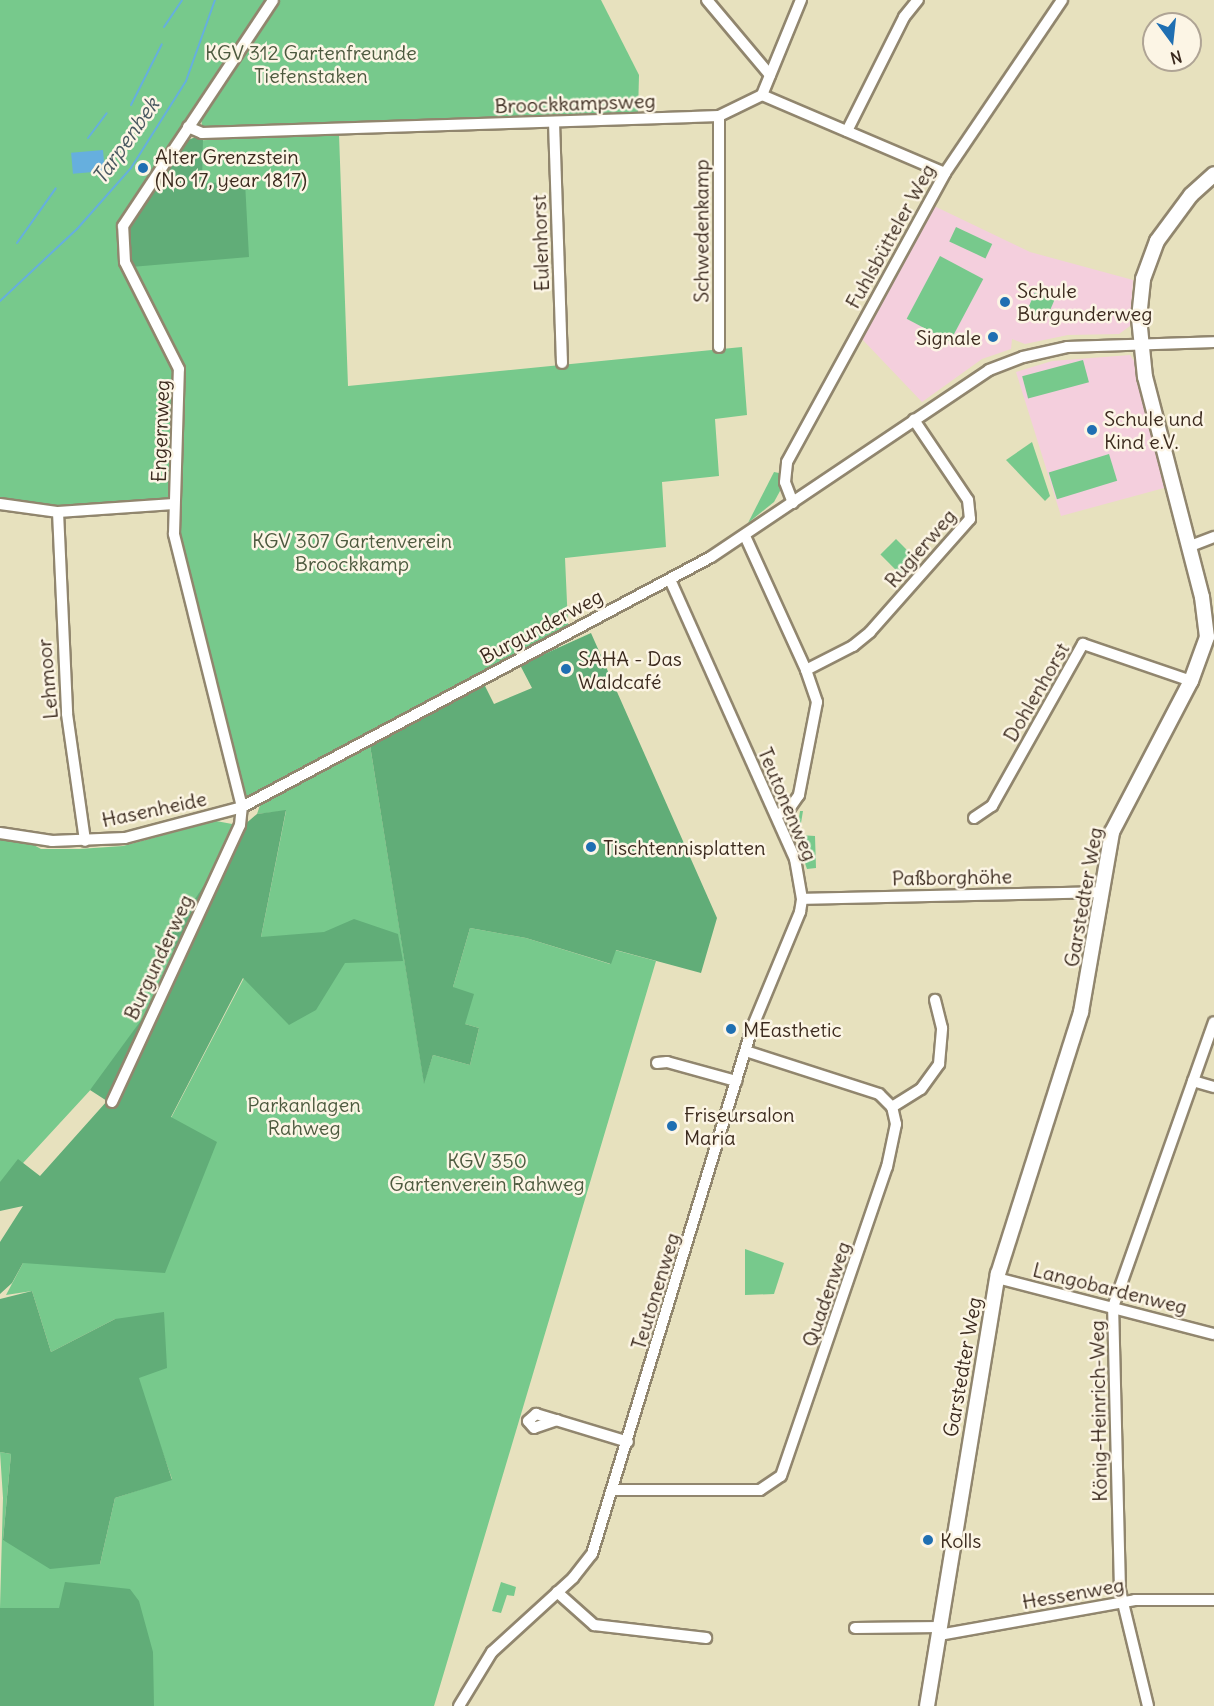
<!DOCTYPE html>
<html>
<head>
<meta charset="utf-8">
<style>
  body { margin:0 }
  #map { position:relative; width:1214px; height:1706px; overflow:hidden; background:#e7e1be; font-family:Delius,sans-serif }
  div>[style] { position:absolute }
  .built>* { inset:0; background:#f4cfdd }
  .green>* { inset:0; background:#77c98c; transform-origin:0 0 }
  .forest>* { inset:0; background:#61ad78 }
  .water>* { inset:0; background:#66afde; transform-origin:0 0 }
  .stream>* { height:2px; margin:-1px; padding:0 1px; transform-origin:1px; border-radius:1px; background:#66afde }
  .roads { filter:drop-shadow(2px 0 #91866e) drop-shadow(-2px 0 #91866e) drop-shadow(0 2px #91866e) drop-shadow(0 -2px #91866e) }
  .minor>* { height:10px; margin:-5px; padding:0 5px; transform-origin:5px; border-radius:5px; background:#fff }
  .major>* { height:14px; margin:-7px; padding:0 7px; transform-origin:7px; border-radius:7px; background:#fff }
  .dots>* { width:16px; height:16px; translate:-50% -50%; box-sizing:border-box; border:3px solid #fcf5e5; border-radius:50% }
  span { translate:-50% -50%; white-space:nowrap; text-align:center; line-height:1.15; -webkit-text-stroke:5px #fcf5e5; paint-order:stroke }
  .park-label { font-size:20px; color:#4d5a3f }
  .street-label { font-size:20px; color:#3b2a1e }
  .poi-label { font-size:20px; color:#3b2a1e }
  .left { translate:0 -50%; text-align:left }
  .right { translate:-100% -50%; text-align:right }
  .water-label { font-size:21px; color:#4a5961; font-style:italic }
  .north { position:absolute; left:1142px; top:12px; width:60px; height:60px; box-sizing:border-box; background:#fcf5e5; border:2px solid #afa495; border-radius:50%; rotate:165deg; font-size:16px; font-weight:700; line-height:24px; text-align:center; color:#3b2a1e }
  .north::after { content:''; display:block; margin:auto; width:21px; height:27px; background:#1f6fb2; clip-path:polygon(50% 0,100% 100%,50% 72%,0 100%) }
</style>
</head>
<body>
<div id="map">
  <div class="built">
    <div style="clip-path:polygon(932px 205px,1030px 252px,1133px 280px,1130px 326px,1119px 334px,1068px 335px,1025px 344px,1012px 339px,1011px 349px,982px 359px,922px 402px,861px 338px)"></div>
    <div style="clip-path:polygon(1130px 355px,1136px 364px,1164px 488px,1061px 516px,1016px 372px,1052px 361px)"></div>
  </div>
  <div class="green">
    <div style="clip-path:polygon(0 0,269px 0,126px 210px,120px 226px,119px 251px,125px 251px,186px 141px,339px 134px,348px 386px,742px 347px,747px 415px,715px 419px,719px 476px,662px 482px,666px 547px,565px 558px,568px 625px,248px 801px,176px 541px,179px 501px,50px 509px,0 499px)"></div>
    <div style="clip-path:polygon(277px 0,601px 0,639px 75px,638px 114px,202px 130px,201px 111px)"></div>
    <div style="left:956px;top:227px;width:40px;height:16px;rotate:25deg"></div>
    <div style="left:940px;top:256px;width:49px;height:71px;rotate:28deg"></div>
    <div style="left:1035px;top:292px;width:21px;height:21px;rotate:23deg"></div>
    <div style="left:1083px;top:360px;width:23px;height:63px;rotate:75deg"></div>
    <div style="clip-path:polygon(1032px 442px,1050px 496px,1045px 501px,1006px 460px)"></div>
    <div style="left:1109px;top:454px;width:28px;height:63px;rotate:73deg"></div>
    <div style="clip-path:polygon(774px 472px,779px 473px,780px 491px,774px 502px,748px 523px)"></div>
    <div style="left:896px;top:539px;width:31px;height:22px;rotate:45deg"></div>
    <div style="clip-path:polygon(370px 745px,424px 1082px,433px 1055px,470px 1065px,479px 1028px,465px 1024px,453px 987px,470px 928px,526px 938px,610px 964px,615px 950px,656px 961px,434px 1706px,154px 1706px,59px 1608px,0 1608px,3px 1498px,0 1452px,11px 1454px,3px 1540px,100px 1564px,115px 1498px,172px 1479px,115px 1319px,51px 1352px,32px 1291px,6px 1295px,23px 1263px,171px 1118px,244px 978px,261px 937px,286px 811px,257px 814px,261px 802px)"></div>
    <div style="clip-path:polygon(800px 811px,803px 811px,799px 835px,815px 836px,816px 868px,807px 869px,796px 837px)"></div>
    <div style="clip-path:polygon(216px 821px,243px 826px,167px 943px,186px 959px,95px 1085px,0 1188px,0 836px,25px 840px,41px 849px,79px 849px,123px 846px)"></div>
    <div style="clip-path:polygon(745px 1249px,784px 1263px,774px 1294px,745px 1295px)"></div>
    <div style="clip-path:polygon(501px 1582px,516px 1587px,514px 1596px,507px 1595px,501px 1613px,492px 1611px)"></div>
  </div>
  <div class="forest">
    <div style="clip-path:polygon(193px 138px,203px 138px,202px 183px,245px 182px,249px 257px,131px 267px,125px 241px,128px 227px,160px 175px,186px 141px)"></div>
    <div style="clip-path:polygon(591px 633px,717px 918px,701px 973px,616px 950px,611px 964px,526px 938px,470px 928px,453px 987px,474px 994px,465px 1024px,479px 1028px,470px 1065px,433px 1055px,424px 1084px,370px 745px,484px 684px,494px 704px,532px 688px,520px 665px)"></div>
    <div style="clip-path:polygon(286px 810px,261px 937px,324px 932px,354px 919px,398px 934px,403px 961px,345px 963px,316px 1010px,289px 1025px,243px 978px,171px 1117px,217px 1142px,165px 1273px,23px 1263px,12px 1283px,0 1294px,0 1242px,23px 1206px,0 1211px,0 1182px,18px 1159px,40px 1176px,107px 1101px,90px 1090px,186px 959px,166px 943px,243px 826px,257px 814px)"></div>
    <div style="clip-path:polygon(32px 1291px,51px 1352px,115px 1319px,164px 1312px,167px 1368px,139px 1378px,172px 1480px,115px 1498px,100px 1564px,50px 1569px,3px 1540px,11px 1454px,0 1452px,0 1299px)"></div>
    <div style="clip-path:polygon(65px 1582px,130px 1589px,139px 1601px,153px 1652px,154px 1706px,0 1706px,0 1608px,59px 1608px)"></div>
  </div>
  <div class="water">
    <div style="left:103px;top:150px;width:21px;height:32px;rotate:85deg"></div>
  </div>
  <div class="stream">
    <div style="left:164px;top:27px;width:32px;rotate:-56deg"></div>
    <div style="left:131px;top:105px;width:68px;rotate:-63.1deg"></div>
    <div style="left:88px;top:138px;width:31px;rotate:-53deg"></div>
    <div style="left:17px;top:243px;width:67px;rotate:-54.7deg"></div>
    <div style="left:0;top:301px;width:105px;rotate:-43.1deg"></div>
    <div style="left:77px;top:229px;width:81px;rotate:-48.5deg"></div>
    <div style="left:131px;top:168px;width:103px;rotate:-57.7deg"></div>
    <div style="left:186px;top:81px;width:86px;rotate:-70.3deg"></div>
  </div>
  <div class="roads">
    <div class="minor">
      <div style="left:707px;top:0;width:98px;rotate:50deg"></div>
      <div style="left:762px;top:95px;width:103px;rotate:-67.7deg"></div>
      <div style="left:554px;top:122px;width:241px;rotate:88.1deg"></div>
      <div style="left:188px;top:127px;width:15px;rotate:23deg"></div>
      <div style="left:202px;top:133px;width:517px;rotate:-1.88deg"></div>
      <div style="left:719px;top:116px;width:48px;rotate:-26deg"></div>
      <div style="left:762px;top:95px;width:199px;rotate:23.1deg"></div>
      <div style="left:847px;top:131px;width:127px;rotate:-63.4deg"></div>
      <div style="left:904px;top:17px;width:22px;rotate:-51deg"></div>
      <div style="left:719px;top:347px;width:231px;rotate:-90deg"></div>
      <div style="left:793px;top:503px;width:22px;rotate:-111deg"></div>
      <div style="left:785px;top:482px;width:20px;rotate:-84deg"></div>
      <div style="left:787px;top:462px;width:329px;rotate:-61.3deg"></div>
      <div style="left:945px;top:173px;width:209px;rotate:-55.9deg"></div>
      <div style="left:0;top:504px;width:59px;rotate:7.9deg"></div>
      <div style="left:58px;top:512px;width:116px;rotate:-3.9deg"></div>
      <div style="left:58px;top:512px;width:202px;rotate:87.4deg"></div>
      <div style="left:67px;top:714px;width:128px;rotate:81.9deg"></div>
      <div style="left:745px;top:536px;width:147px;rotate:65.5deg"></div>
      <div style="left:806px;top:670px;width:34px;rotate:71deg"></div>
      <div style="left:817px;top:702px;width:95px;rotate:101deg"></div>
      <div style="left:799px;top:795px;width:16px;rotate:125deg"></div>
      <div style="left:790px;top:808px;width:15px;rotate:152deg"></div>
      <div style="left:1188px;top:547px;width:28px;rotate:-21deg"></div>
      <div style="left:806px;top:670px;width:53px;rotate:-27.1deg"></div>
      <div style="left:853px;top:646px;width:22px;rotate:-39deg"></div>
      <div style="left:870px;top:632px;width:151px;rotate:-48.5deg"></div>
      <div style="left:970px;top:519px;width:19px;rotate:-96deg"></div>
      <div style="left:968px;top:500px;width:97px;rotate:-124deg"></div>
      <div style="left:974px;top:818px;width:22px;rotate:-34deg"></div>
      <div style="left:992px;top:806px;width:186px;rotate:-60.7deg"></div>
      <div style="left:1083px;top:644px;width:114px;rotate:18.9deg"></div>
      <div style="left:0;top:833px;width:53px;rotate:8.7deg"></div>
      <div style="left:52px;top:841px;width:73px;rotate:-2.4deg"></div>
      <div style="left:125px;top:838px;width:121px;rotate:-14.8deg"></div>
      <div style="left:242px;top:807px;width:531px;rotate:-28.06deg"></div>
      <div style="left:711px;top:557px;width:335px;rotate:-33.9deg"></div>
      <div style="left:989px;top:370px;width:36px;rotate:-21deg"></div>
      <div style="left:1023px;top:357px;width:45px;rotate:-12.8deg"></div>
      <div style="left:1067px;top:347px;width:147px;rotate:-1.9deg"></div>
      <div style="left:802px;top:899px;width:300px;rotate:-1.3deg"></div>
      <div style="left:657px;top:1063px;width:10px;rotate:-6deg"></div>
      <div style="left:667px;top:1062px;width:72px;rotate:15.4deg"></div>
      <div style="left:1193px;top:1081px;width:22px;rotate:16deg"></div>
      <div style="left:112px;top:1102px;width:305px;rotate:-65.2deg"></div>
      <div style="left:240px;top:825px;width:18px;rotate:-84deg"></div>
      <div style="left:242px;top:807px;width:281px;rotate:-104deg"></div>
      <div style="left:174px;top:534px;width:165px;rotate:-88.3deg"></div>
      <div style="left:179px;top:369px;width:120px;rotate:-116.8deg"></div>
      <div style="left:125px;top:262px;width:36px;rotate:-93deg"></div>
      <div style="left:123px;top:226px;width:271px;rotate:-56.4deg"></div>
      <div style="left:892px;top:1107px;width:34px;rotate:-32deg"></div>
      <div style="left:921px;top:1089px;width:31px;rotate:-54deg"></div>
      <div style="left:939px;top:1064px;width:36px;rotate:-85deg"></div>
      <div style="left:942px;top:1028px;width:29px;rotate:-104deg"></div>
      <div style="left:997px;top:1278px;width:224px;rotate:14.5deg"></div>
      <div style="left:557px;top:1420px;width:24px;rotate:161deg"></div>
      <div style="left:534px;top:1428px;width:9px;rotate:-131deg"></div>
      <div style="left:528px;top:1421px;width:11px;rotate:-41deg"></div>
      <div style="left:536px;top:1414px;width:96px;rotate:16.9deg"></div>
      <div style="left:612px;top:1490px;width:148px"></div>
      <div style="left:760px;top:1490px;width:25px;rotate:-34deg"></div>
      <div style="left:781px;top:1476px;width:327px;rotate:-71.1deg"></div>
      <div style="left:887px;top:1167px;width:44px;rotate:-78.2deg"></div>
      <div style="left:896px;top:1124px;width:17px;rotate:-103deg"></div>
      <div style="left:892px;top:1107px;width:18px;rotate:-135deg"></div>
      <div style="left:879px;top:1094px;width:140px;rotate:-162.1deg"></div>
      <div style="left:557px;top:1592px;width:50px;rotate:41.7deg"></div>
      <div style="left:594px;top:1625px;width:113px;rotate:6.6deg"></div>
      <div style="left:855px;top:1628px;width:85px;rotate:-0.7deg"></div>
      <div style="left:939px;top:1635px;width:199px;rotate:-10.1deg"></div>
      <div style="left:1135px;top:1600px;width:79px"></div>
      <div style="left:459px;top:1706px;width:63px;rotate:-58.6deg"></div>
      <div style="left:492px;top:1652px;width:110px;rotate:-42.4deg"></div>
      <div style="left:573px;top:1578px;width:31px;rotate:-52deg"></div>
      <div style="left:592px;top:1554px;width:550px;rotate:-73.08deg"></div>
      <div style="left:752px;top:1028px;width:126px;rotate:-67.5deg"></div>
      <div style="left:800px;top:912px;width:13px;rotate:-81deg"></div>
      <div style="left:802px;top:899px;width:41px;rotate:-99.9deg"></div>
      <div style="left:795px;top:859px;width:306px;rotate:-114.1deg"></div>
      <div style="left:1148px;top:1706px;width:119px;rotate:-103.6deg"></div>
      <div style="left:1120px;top:1590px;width:283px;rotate:-91.4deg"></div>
      <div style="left:1113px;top:1307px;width:302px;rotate:-70.5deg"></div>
    </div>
    <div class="major">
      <div style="left:927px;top:1706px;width:438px;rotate:-80.7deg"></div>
      <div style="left:998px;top:1274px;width:275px;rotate:-72.4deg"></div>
      <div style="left:1081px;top:1012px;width:183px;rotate:-80.2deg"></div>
      <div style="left:1112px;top:832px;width:170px;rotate:-62.4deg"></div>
      <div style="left:1191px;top:681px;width:47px;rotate:-70deg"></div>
      <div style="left:1207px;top:637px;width:40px;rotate:-97.1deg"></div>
      <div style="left:1202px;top:597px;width:227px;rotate:-104.5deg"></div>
      <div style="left:1145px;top:377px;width:59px;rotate:-95.8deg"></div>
      <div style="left:1139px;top:318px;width:39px;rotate:-84deg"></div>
      <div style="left:1143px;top:279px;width:40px;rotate:-69.8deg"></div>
      <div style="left:1157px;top:241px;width:57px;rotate:-53.5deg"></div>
      <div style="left:1191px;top:195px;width:31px;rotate:-42deg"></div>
    </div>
  </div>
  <div class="dots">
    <div style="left:143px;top:168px;background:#1f6fb2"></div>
    <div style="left:1005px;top:302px;background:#1f6fb2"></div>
    <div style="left:993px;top:337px;background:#1f6fb2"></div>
    <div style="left:1092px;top:430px;background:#1f6fb2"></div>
    <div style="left:566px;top:669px;background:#1f6fb2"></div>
    <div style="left:591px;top:847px;background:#1f6fb2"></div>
    <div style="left:731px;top:1029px;background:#1f6fb2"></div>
    <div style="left:672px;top:1126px;background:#1f6fb2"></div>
    <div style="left:928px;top:1540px;background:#1f6fb2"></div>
  </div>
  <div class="park-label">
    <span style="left:311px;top:64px">KGV 312 Gartenfreunde<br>Tiefenstaken</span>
    <span style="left:352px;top:552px">KGV 307 Gartenverein<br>Broockkamp</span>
    <span style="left:304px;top:1116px">Parkanlagen<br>Rahweg</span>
    <span style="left:487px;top:1172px">KGV 350<br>Gartenverein Rahweg</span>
  </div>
  <div class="street-label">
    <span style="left:575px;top:103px;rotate:-2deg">Broockkampsweg</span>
    <span style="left:701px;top:231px;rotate:-90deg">Schwedenkamp</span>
    <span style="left:890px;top:236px;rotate:-61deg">Fuhlsbütteler Weg</span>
    <span style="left:540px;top:243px;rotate:-92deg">Eulenhorst</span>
    <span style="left:160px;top:431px;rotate:-88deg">Engernweg</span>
    <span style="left:920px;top:548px;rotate:-49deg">Rugierweg</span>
    <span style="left:541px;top:626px;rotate:-28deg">Burgunderweg</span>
    <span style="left:47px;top:679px;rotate:-95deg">Lehmoor</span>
    <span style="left:1036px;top:692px;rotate:-60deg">Dohlenhorst</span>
    <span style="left:788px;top:804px;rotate:67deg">Teutonenweg</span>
    <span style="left:154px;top:809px;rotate:-12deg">Hasenheide</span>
    <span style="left:952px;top:877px;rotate:-1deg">Paßborghöhe</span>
    <span style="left:1083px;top:897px;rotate:-80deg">Garstedter Weg</span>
    <span style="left:158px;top:957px;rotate:-65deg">Burgunderweg</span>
    <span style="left:1110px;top:1288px;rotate:14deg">Langobardenweg</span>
    <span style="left:655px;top:1291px;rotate:-73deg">Teutonenweg</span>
    <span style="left:826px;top:1294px;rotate:-71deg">Quadenweg</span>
    <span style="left:962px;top:1367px;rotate:-80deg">Garstedter Weg</span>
    <span style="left:1098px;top:1411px;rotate:-91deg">König-Heinrich-Weg</span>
    <span style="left:1073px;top:1593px;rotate:-10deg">Hessenweg</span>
  </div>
  <div class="poi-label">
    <span class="left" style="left:155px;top:168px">Alter Grenzstein<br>(No 17, year 1817)</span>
    <span class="left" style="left:1017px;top:302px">Schule<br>Burgunderweg</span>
    <span class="right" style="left:981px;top:337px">Signale</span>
    <span class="left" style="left:1104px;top:430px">Schule und<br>Kind e.V.</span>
    <span class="left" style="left:578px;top:670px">SAHA - Das<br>Waldcafé</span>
    <span class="left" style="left:603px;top:847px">Tischtennisplatten</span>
    <span class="left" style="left:743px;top:1029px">MEasthetic</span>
    <span class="left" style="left:684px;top:1126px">Friseursalon<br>Maria</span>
    <span class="left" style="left:940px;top:1540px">Kolls</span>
  </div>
  <div class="water-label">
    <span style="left:126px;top:141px;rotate:-55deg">Tarpenbek</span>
  </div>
  <div class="north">N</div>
</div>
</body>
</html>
